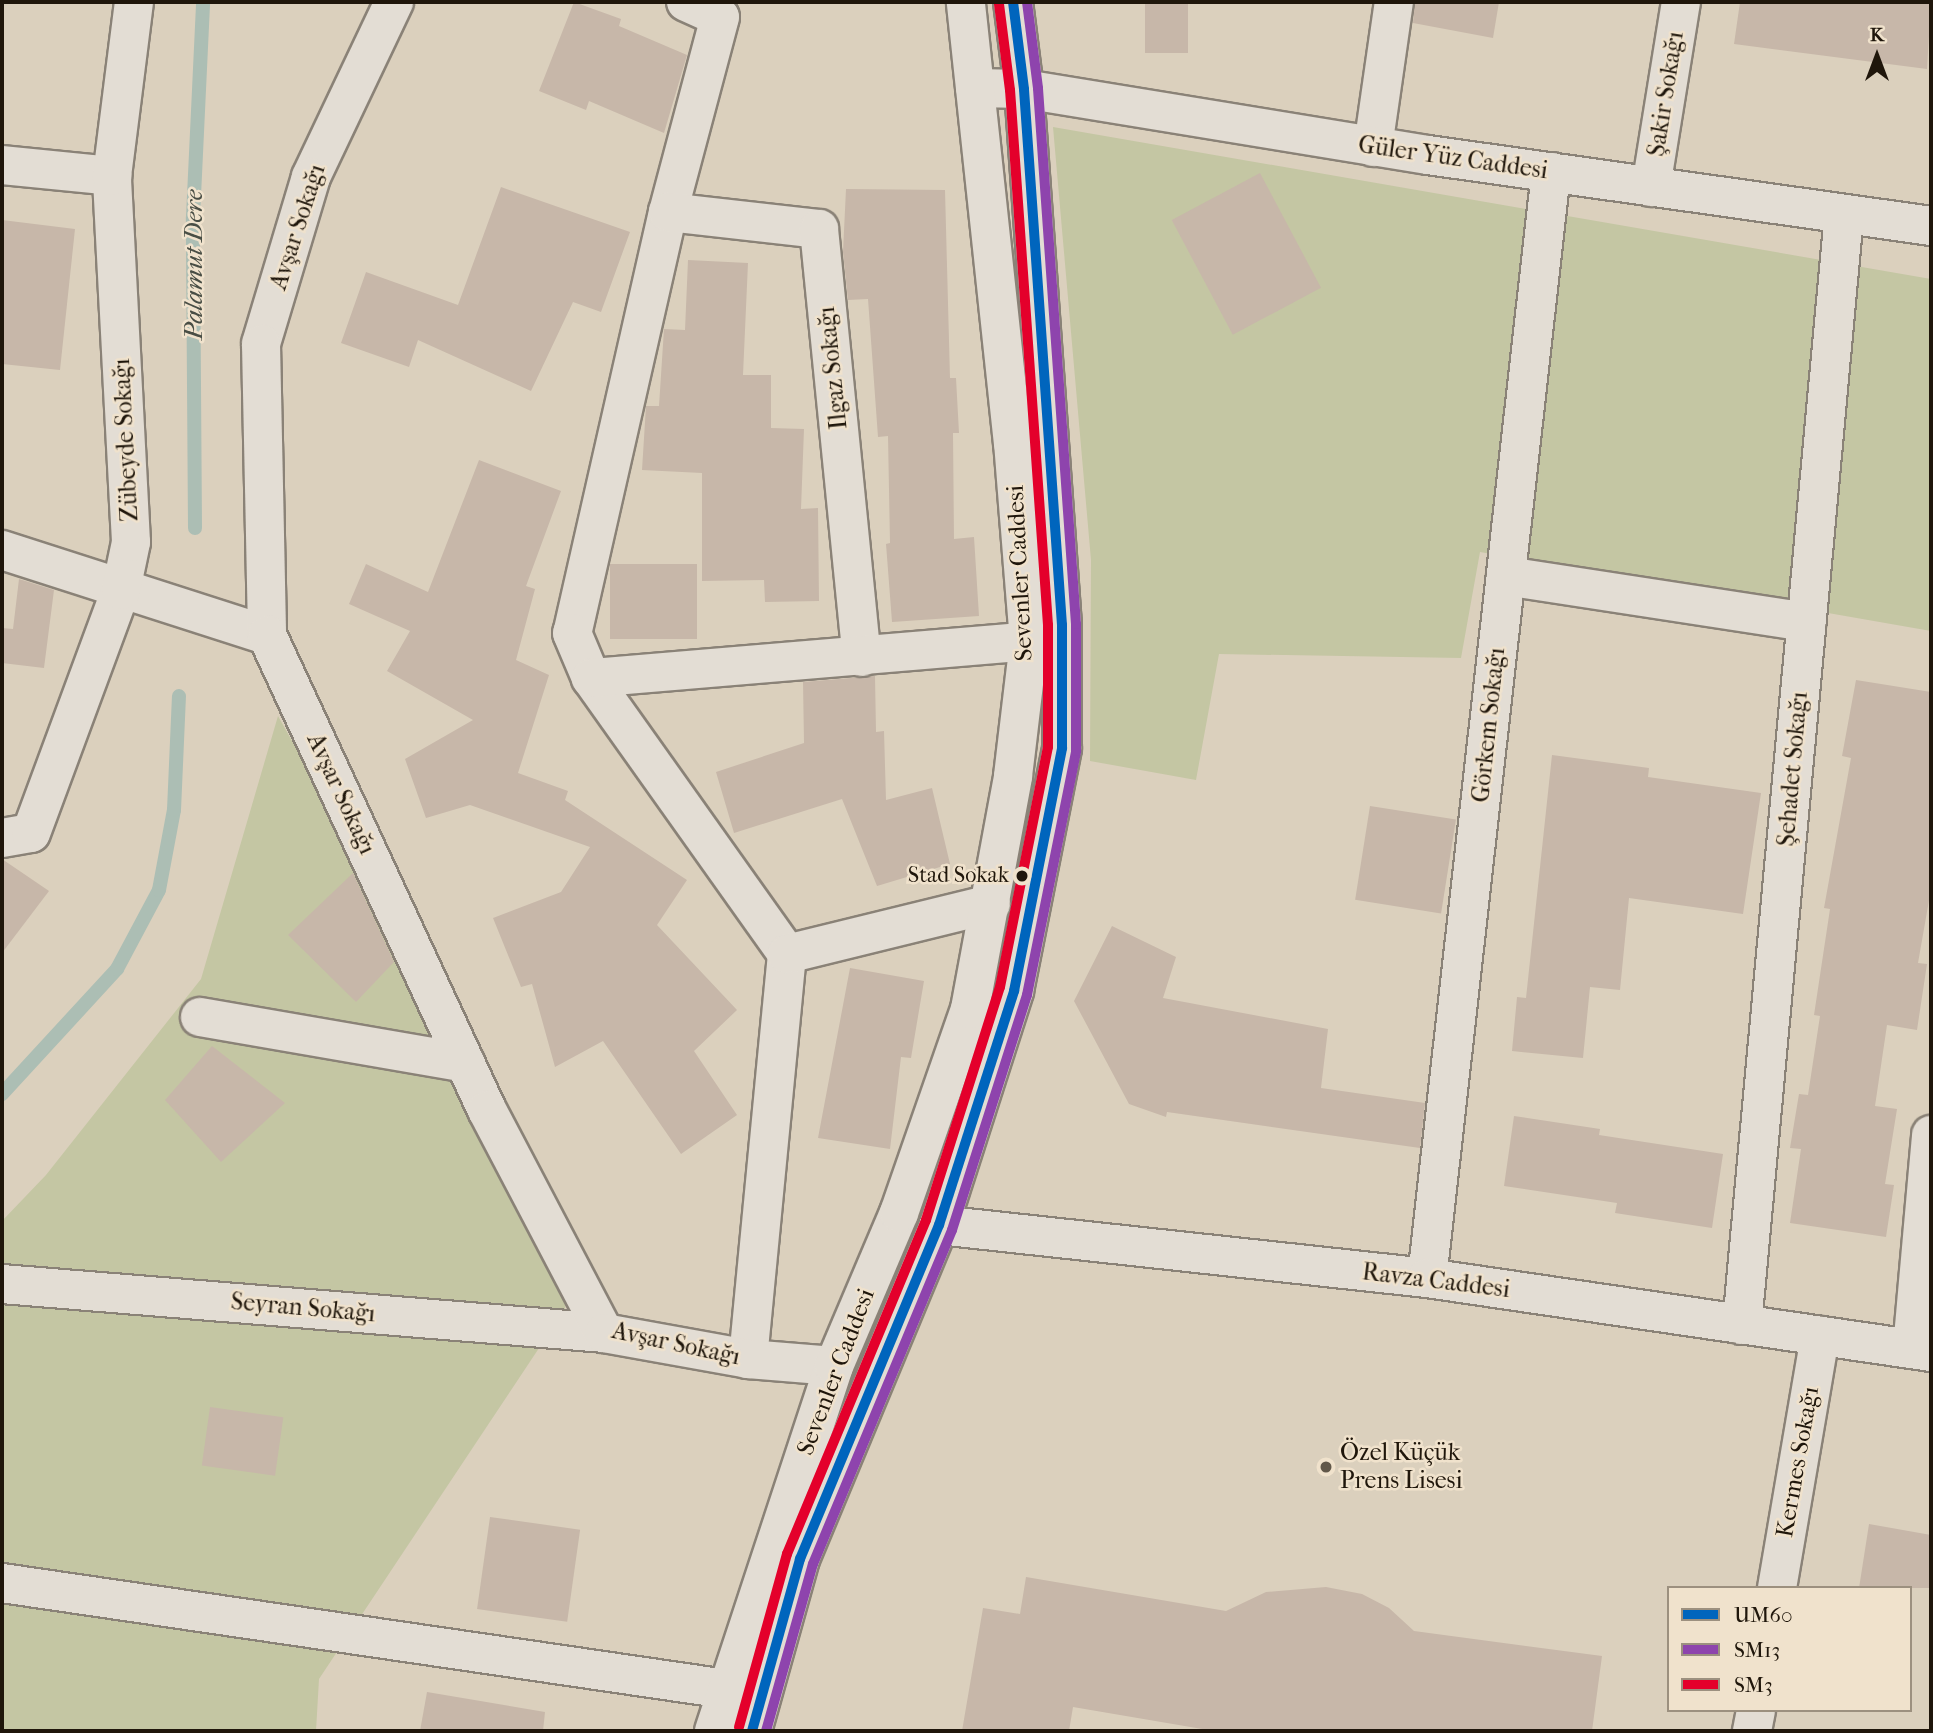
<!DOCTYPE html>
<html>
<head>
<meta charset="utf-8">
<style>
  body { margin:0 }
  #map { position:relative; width:1933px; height:1733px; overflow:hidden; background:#dbd0bd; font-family:"IM FELL French Canon",serif }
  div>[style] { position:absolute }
  .green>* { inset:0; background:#c4c6a3 }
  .stream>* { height:14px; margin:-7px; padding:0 7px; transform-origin:7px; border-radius:7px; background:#acbeb4 }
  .building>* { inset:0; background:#c7b7a9; transform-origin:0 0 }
  .roads { filter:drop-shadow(2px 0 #8a8277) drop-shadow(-2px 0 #8a8277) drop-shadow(0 2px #8a8277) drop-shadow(0 -2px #8a8277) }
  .minor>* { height:38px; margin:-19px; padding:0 19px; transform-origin:19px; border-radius:19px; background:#e3ddd4 }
  .tertiary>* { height:38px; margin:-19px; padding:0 19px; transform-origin:19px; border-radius:19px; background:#e3ddd4 }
  .secondary>* { height:38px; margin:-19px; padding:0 19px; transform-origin:19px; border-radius:19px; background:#e3ddd4 }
  .bus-1>* { height:10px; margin:-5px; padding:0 5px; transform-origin:5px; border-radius:5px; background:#0065bd }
  .bus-2>* { height:10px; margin:-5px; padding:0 5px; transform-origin:5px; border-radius:5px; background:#8e44ad }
  .bus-3>* { height:10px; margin:-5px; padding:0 5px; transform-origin:5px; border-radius:5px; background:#e4002b }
  .dots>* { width:19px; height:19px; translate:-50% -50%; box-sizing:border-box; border:4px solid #f0e2cc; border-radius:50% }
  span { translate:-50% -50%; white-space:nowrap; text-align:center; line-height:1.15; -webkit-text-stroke:5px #f0e2cc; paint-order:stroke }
  .bus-label { font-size:22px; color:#1f160b }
  .right { translate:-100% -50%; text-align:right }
  .street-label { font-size:24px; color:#1f160b }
  .poi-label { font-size:24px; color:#1f160b }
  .left { translate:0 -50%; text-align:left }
  .water-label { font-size:26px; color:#494e45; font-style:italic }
  .frame { position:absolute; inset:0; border:4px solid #1f160b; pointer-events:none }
  .legend { position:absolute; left:1667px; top:1586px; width:245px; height:126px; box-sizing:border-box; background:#f0e2cc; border:2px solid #9c907f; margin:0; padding:9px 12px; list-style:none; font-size:21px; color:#1f160b }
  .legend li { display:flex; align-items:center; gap:14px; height:35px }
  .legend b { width:35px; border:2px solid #9c907f }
  .north { position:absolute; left:1842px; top:21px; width:70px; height:70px; -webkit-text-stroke:5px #f0e2cc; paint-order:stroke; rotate:0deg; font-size:19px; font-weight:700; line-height:28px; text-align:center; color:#1f160b }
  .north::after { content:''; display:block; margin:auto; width:24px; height:32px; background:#1f160b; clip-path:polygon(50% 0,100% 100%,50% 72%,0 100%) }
</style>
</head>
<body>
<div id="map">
  <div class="green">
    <div style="clip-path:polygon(1053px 127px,1931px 279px,1931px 631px,1480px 552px,1461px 658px,1219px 654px,1196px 780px,1090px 761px,1091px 560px)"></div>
    <div style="clip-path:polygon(278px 716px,573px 1239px,565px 1309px,319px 1679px,316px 1731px,2px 1731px,2px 1221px,46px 1175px,201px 979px)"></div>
  </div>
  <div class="stream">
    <div style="left:195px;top:528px;width:311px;rotate:-90.4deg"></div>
    <div style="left:193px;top:217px;width:215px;rotate:-87.3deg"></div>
    <div style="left:2px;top:1094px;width:170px;rotate:-47.4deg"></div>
    <div style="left:117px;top:969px;width:89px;rotate:-62deg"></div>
    <div style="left:159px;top:890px;width:81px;rotate:-79.4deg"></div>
    <div style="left:174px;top:810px;width:114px;rotate:-87.5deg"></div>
  </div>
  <div class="building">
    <div style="clip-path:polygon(574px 2px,621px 19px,619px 26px,687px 55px,664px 133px,589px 101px,586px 110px,539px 91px)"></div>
    <div style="left:1145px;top:2px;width:43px;height:51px"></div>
    <div style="clip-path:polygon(1415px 2px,1499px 2px,1493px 38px,1413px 23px)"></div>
    <div style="clip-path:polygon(1740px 2px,1931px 2px,1927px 69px,1734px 44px)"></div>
    <div style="left:1260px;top:173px;width:130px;height:100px;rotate:62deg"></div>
    <div style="clip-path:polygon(501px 187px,630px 232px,601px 312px,573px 302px,531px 391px,418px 340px,409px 367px,341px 343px,366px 272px,458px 305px)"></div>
    <div style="clip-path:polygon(846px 189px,945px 190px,950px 378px,956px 378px,959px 433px,953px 433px,954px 539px,974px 537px,979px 616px,892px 622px,886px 544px,890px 543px,888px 436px,878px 437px,868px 299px,848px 300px,843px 252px)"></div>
    <div style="clip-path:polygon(2px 220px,75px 229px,60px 370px,2px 364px)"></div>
    <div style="clip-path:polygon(688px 260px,748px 263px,743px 375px,771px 375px,771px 428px,804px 429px,801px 509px,818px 508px,819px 601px,765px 602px,764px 580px,702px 581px,702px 473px,642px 470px,646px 406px,659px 406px,664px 329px,685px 330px)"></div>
    <div style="clip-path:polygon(479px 460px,561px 491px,526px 586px,535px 589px,516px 660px,549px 675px,518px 773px,568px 791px,565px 800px,687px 880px,657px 925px,737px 1010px,694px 1051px,737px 1115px,681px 1154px,603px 1041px,555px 1067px,532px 984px,521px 987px,493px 918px,561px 892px,590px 847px,470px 805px,426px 818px,405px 759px,473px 720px,387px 671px,410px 631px,349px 604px,366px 564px,428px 592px)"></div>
    <div style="left:697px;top:564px;width:75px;height:87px;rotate:90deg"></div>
    <div style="clip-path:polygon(19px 579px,54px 590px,44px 668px,2px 663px,2px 628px,13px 629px)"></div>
    <div style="clip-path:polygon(875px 676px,876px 732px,884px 731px,886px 800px,932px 788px,950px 864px,877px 886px,842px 799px,734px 833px,716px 772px,804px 743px,803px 682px)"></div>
    <div style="clip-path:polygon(1856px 680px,1931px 692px,1931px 889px,1918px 963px,1927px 964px,1917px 1030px,1887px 1025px,1875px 1106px,1897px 1109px,1885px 1184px,1894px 1185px,1886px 1237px,1790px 1223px,1801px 1149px,1790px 1148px,1799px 1094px,1808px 1095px,1820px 1016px,1814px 1015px,1830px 909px,1824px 908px,1851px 758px,1842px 756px)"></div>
    <div style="clip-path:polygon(1552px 755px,1649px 768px,1648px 777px,1761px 793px,1743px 914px,1629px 898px,1620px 990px,1590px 987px,1583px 1058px,1512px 1051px,1517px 997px,1526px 998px)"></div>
    <div style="left:1370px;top:806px;width:87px;height:95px;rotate:9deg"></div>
    <div style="clip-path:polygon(2px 859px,49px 891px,2px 953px)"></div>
    <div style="clip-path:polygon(353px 873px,394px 962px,356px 1002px,288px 935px)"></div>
    <div style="clip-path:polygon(1112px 926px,1176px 957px,1163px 998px,1328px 1029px,1321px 1088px,1425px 1103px,1420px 1148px,1167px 1112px,1166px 1117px,1129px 1104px,1074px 1001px)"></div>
    <div style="clip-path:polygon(850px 968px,924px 981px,911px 1058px,901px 1057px,890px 1149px,818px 1138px)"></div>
    <div style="clip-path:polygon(212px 1046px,285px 1103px,221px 1162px,165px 1100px)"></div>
    <div style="clip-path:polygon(1514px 1116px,1600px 1129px,1599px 1135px,1723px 1154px,1712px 1228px,1615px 1213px,1617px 1203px,1504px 1186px)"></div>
    <div style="left:210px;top:1407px;width:74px;height:59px;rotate:8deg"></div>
    <div style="left:490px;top:1517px;width:91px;height:93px;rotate:8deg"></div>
    <div style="clip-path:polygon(1869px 1524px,1931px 1535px,1931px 1588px,1859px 1588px)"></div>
    <div style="clip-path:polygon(1026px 1577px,1226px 1611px,1266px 1592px,1326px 1587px,1362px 1594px,1389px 1608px,1414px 1631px,1602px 1656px,1592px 1731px,1214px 1731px,1073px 1707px,1069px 1731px,962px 1731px,983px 1608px,1020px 1614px)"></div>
    <div style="clip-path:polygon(427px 1692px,545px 1712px,543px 1731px,420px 1731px)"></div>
  </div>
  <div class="roads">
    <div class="minor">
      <div style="left:686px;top:2px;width:37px;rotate:24deg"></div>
      <div style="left:720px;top:17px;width:202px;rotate:104.9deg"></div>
      <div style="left:668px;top:212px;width:432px;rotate:102.8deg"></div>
      <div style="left:572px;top:633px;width:49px;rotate:67.1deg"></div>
      <div style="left:591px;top:678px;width:339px;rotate:54.6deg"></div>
      <div style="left:787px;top:954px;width:407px;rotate:95.5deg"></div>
      <div style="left:1373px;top:147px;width:147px;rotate:-81.8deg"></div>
      <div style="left:2px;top:165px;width:111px;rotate:5.7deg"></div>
      <div style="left:1651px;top:187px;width:187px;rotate:-80.8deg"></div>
      <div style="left:668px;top:212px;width:152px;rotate:6.4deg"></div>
      <div style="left:819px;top:229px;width:430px;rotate:84.3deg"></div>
      <div style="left:2px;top:550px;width:278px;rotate:17.8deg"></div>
      <div style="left:1506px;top:576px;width:304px;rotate:8.7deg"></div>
      <div style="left:591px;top:678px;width:440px;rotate:-4.8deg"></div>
      <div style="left:2px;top:838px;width:29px;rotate:-10deg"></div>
      <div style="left:31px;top:833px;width:259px;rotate:-69.7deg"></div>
      <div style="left:121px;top:590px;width:49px;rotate:-78.2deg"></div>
      <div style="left:131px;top:542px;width:366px;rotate:-93deg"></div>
      <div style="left:112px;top:176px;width:175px;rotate:-82.8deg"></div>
      <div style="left:787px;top:954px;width:210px;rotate:-13.8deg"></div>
      <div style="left:200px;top:1017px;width:269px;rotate:9.8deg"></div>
      <div style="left:1427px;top:1278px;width:1113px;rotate:-83.6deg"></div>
      <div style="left:2px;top:1284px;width:604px;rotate:4.65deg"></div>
      <div style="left:1742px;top:1325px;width:1116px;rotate:-84.75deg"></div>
      <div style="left:1912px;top:1349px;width:215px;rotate:-84.9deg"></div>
      <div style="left:2px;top:1583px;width:732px;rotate:8.33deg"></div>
      <div style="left:1777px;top:1588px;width:256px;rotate:-80.3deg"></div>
      <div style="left:1752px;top:1731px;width:21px;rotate:-79deg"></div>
    </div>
    <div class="tertiary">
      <div style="left:394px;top:2px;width:194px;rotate:115.4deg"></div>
      <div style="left:311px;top:177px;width:174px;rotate:106.7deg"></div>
      <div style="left:261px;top:344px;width:291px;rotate:88.8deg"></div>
      <div style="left:267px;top:635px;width:523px;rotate:65.15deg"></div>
      <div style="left:487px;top:1110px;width:252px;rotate:62.3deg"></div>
      <div style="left:604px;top:1333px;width:146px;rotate:10.2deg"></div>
      <div style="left:748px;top:1359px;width:86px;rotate:4.7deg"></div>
      <div style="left:975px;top:88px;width:49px;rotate:1.2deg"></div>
      <div style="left:1024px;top:89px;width:409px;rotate:9.3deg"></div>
      <div style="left:1428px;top:155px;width:508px;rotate:8.03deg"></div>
      <div style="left:939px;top:1225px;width:491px;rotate:6.2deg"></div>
      <div style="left:1427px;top:1278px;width:509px;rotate:8.35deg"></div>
    </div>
    <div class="secondary">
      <div style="left:714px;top:1731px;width:384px;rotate:-71.8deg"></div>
      <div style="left:834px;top:1366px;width:166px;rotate:-67deg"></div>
      <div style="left:899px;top:1213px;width:216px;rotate:-70.8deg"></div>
      <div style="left:970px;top:1009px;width:237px;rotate:-79.5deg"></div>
      <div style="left:1013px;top:776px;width:136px;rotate:-83.2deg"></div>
      <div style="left:1029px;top:641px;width:198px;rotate:-94.6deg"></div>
      <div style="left:1013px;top:444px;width:444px;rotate:-96.1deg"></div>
      <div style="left:752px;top:1731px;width:179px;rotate:-74.4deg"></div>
      <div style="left:800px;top:1559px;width:362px;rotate:-67.4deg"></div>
      <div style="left:939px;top:1225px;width:246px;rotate:-72.2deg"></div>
      <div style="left:1014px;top:991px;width:248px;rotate:-78.8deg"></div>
      <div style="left:1062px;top:748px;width:123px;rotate:-90deg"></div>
      <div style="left:1062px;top:625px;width:537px;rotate:-94.06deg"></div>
      <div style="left:1024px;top:89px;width:88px;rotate:-97.2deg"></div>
    </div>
  </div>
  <div class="bus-1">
    <div style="left:752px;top:1731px;width:179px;rotate:-74.4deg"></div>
    <div style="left:800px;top:1559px;width:362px;rotate:-67.4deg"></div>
    <div style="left:939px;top:1225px;width:246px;rotate:-72.2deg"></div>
    <div style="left:1014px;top:991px;width:248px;rotate:-78.8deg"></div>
    <div style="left:1062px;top:748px;width:123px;rotate:-90deg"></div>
    <div style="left:1062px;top:625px;width:537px;rotate:-94.06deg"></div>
    <div style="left:1024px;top:89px;width:88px;rotate:-97.2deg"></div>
  </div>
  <div class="bus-2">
    <div style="left:766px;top:1731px;width:173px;rotate:-74.3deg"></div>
    <div style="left:813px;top:1564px;width:362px;rotate:-67.4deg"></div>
    <div style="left:952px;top:1230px;width:247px;rotate:-72.3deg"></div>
    <div style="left:1027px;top:995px;width:249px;rotate:-78.6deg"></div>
    <div style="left:1076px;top:751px;width:127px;rotate:-90deg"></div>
    <div style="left:1076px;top:624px;width:537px;rotate:-94.06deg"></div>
    <div style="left:1038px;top:88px;width:87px;rotate:-97.3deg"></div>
  </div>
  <div class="bus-3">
    <div style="left:739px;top:1727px;width:180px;rotate:-74.5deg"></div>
    <div style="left:787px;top:1554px;width:362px;rotate:-67.4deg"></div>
    <div style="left:926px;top:1220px;width:244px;rotate:-72.4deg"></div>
    <div style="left:1000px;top:987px;width:245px;rotate:-78.7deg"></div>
    <div style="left:1048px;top:747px;width:122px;rotate:-90deg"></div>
    <div style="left:1048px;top:625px;width:536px;rotate:-94.06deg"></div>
    <div style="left:1010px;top:90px;width:87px;rotate:-97.3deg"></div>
  </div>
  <div class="dots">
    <div style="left:1022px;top:876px;background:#1f160b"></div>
    <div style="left:1326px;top:1467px;background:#615749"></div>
  </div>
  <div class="bus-label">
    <span class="right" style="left:1009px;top:876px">Stad Sokak</span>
  </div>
  <div class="street-label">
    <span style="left:1666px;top:94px;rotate:-81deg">Şakir Sokağı</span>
    <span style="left:1453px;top:158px;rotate:8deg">Güler Yüz Caddesi</span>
    <span style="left:298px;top:227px;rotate:-72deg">Avşar Sokağı</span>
    <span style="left:833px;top:368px;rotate:-96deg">Ilgaz Sokağı</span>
    <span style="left:126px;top:440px;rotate:-93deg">Zübeyde Sokağı</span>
    <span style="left:1020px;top:573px;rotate:-93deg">Sevenler Caddesi</span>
    <span style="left:1489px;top:725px;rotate:-84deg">Görkem Sokağı</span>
    <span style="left:1793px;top:769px;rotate:-85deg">Şehadet Sokağı</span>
    <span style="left:341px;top:794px;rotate:65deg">Avşar Sokağı</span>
    <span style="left:1436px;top:1281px;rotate:7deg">Ravza Caddesi</span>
    <span style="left:303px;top:1308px;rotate:5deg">Seyran Sokağı</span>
    <span style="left:676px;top:1344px;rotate:12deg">Avşar Sokağı</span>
    <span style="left:836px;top:1372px;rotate:-69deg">Sevenler Caddesi</span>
    <span style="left:1798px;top:1462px;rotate:-80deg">Kermes Sokağı</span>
  </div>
  <div class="poi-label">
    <span class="left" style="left:1340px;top:1467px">Özel Küçük<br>Prens Lisesi</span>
  </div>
  <div class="water-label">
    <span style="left:194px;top:265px;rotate:-90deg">Palamut Dere</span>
  </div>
  <div class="frame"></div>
  <ul class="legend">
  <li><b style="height:9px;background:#0065bd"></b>UM60</li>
  <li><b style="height:9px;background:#8e44ad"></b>SM13</li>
  <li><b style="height:9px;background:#e4002b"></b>SM3</li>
  </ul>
  <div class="north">K</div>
</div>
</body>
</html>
